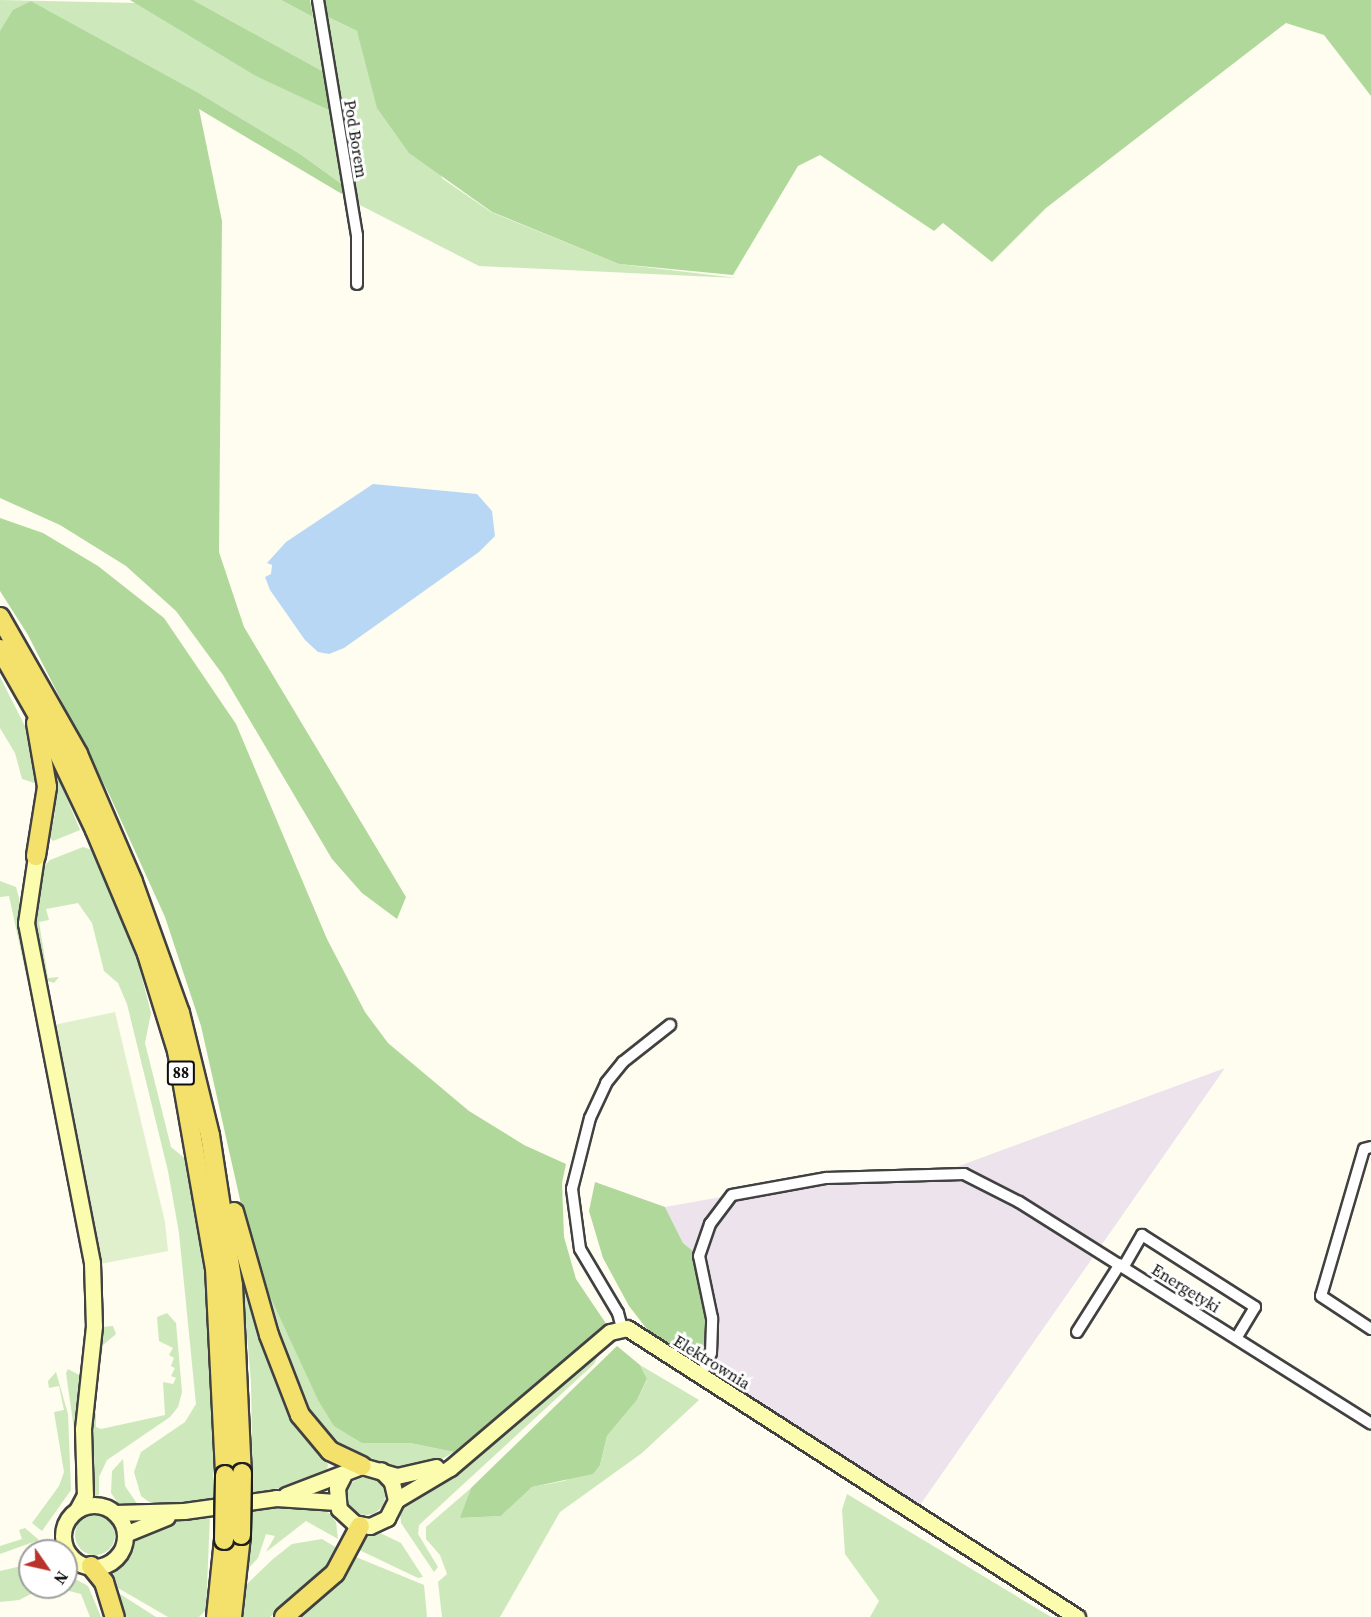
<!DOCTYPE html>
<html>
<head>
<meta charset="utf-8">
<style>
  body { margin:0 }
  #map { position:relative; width:1371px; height:1617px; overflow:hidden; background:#fefdf0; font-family:"Source Serif 4",serif }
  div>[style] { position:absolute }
  .industrial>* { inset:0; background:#ede3ed }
  .green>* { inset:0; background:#cde8bb }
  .round { border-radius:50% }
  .forest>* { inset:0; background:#b0d89b }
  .pitch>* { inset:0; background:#e0f0cc }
  .water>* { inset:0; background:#b7d7f4 }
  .roads { filter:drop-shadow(2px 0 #414141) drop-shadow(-2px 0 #414141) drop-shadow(0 2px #414141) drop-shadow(0 -2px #414141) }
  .street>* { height:10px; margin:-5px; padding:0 5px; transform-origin:5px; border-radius:5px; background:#fff }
  .secondary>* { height:15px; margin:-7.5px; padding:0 7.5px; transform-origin:7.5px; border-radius:7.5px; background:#fcfcae }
  .secondary>.ring { margin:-7.5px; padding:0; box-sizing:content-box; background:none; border:15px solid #fcfcae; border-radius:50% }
  .primary>* { height:18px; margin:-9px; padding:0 9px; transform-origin:9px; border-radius:9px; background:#f4e16b }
  .bridges { filter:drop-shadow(2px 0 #1f1f1f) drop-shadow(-2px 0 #1f1f1f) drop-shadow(0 2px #1f1f1f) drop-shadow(0 -2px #1f1f1f) }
  .primary-bridge>* { height:18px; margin:-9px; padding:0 9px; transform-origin:9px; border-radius:9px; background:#f4e16b }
  span { translate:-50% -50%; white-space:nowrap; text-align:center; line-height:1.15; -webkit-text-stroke:6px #fff; paint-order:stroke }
  .shield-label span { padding:2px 4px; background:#fff; border:2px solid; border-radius:4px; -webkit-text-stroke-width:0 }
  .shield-label { font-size:15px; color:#0e0e0e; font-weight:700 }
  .street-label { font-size:16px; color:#0e0e0e }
  .north { position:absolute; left:18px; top:1539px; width:60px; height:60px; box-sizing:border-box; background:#fff; border:2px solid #9f9f9f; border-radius:50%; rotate:124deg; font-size:16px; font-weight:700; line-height:24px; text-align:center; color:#0e0e0e }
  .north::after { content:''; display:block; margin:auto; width:21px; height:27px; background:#ba332b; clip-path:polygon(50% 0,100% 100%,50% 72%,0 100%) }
</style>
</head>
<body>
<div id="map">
  <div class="industrial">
    <div style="clip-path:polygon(1225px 1068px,918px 1508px,705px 1367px,699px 1256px,683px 1243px,665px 1207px,826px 1178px,940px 1173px)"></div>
  </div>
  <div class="green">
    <div style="clip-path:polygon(0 0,136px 3px,207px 46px,331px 111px,343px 185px,300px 154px,197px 92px,31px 1px,0 31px)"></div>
    <div style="clip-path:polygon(193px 0,281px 0,313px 17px,324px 72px)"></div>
    <div style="clip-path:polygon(324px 15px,357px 31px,365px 53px,443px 179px,491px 212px,619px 264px,737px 278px,479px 266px,354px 202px)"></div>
    <div style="clip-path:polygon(0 677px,27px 730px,41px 785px,22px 779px,15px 753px,0 728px)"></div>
    <div style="clip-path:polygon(55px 770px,80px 830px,53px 841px,50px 838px,55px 812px)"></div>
    <div style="clip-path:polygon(83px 847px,92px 850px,138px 962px,151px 1013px,145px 1043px,171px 1147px,188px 1161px,192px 1175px,205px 1281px,213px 1421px,213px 1500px,173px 1507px,149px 1502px,141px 1496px,134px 1472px,141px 1452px,185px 1422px,196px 1404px,179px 1233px,168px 1171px,127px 1004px,118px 983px,104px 971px,92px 923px,78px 903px,46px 909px,49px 920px,39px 922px,48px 978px,59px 977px,54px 983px,45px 980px,35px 922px,42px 868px,50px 860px)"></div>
    <div style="clip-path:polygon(0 881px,16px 887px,19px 898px,28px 984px,9px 896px,0 897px)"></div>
    <div style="clip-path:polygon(254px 1262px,318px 1399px,362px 1443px,410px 1443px,454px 1452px,432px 1465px,396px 1468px,371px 1458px,348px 1455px,332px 1442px,311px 1415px,293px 1380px)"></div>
    <div style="clip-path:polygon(243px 1288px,285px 1408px,298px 1430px,328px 1464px,326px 1476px,253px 1495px,251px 1382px)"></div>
    <div style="clip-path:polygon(167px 1313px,176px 1323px,182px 1392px,178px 1407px,170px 1417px,107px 1460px,99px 1477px,99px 1495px,94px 1497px,92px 1413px,96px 1413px,96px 1427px,101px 1429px,165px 1415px,163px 1382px,173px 1384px,176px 1378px,171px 1376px,175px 1368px,171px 1366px,174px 1358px,169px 1355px,173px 1348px,159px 1341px,157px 1317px)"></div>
    <div style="clip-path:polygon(113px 1326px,116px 1334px,103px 1345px,101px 1359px,97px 1359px,101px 1327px)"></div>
    <div style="clip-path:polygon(602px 1348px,594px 1364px,419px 1525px,418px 1534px,438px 1567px,434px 1572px,401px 1523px,400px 1511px,406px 1499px)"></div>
    <div style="clip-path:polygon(640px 1365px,699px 1400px,642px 1453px,560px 1512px,500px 1617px,442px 1617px,438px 1582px,447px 1574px,440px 1555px,426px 1539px,426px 1527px,471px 1488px,461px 1518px,501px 1516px,532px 1487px,564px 1481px,600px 1465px,607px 1436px,637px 1400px,647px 1380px)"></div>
    <div style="clip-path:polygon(68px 1369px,81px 1376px,76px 1443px,66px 1373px)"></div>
    <div style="clip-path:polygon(56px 1372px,68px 1414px,71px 1490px,42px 1531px,32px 1523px,59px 1486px,64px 1472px,54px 1412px,64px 1410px,59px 1386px,49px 1388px,48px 1381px)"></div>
    <div style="clip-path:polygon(123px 1459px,125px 1486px,138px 1505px,121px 1507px,111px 1493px,112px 1471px)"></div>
    <div class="round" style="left:347px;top:1477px;width:38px;height:38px"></div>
    <div style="clip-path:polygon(847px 1494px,1051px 1617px,870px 1617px,879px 1601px,845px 1554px,842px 1510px)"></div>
    <div style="clip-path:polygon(305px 1503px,329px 1513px,336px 1522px,338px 1539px,306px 1521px,266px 1552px,275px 1536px,266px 1534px,258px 1558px,246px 1571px,252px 1510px)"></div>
    <div style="clip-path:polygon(210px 1515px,206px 1610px,199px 1617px,168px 1617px,118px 1588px,113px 1572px,141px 1533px,186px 1517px)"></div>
    <div class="round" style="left:75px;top:1515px;width:40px;height:40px"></div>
    <div style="clip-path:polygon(25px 1528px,39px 1540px,0 1554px,0 1546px,22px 1539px,19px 1530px)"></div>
    <div style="clip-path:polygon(380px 1533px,401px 1543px,423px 1577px,418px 1578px,353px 1547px,361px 1538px)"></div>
    <div style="clip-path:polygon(322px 1539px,337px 1548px,320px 1576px,270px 1617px,243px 1617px,246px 1585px,273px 1559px,292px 1544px)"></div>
    <div style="clip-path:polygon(351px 1555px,424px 1585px,427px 1617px,292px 1617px)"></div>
    <div style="clip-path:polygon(30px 1564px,30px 1587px,66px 1587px,66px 1574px,88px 1586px,101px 1617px,90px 1617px,81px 1594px,62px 1589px,39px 1590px,19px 1600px,0 1602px,0 1571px)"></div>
    <div style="clip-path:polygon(118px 1594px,120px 1594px,156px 1617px,125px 1617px)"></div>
  </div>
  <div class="forest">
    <div style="clip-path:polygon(130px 0,193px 0,324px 72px,331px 111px,256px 76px)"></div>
    <div style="clip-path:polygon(281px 0,310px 0,313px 17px)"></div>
    <div style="clip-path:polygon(322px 0,1371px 0,1371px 96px,1324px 35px,1286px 23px,1046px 208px,992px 262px,943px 223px,934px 231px,820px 155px,798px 166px,733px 275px,619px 264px,492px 212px,409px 153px,377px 108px,357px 31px,324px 15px)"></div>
    <div style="clip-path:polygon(31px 1px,197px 92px,300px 154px,343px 185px,342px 194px,199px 109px,222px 221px,219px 552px,244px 627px,406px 897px,397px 919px,362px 893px,332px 859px,223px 675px,176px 611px,126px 566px,60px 525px,0 498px,0 31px,13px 10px)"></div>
    <div style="clip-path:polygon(0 518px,43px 533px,98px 566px,164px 618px,236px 724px,327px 939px,365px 1012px,388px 1043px,469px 1111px,524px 1145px,566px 1164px,562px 1183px,564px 1237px,576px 1279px,607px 1325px,454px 1452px,410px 1443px,362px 1443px,334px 1426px,318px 1400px,254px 1262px,201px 1026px,165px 917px,109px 794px,28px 635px,0 591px)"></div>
    <div style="clip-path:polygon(595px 1182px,665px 1207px,683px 1243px,699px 1256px,712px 1318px,705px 1367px,650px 1333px,629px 1306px,603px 1258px,589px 1211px)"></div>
    <div style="clip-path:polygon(617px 1346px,640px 1365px,647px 1379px,637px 1400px,607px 1436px,600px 1465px,593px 1474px,532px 1487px,501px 1516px,460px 1518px,471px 1488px)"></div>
  </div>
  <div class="pitch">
    <div style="clip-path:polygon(115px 1012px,165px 1222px,168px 1251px,100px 1264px,54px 1025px)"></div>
  </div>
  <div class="water">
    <div style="clip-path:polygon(373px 484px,477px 494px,492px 511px,495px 536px,479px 552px,344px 648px,329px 654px,318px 652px,305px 640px,270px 590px,265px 577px,271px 574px,272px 565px,267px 563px,286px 542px)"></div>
  </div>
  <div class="roads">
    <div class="street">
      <div style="left:318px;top:0;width:238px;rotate:80.6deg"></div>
      <div style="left:357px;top:235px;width:49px;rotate:90deg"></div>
      <div style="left:1371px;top:1147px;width:7px;rotate:164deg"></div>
      <div style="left:1364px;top:1149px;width:153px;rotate:106.3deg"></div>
      <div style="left:1321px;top:1296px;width:60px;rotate:33.4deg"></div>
      <div style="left:1124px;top:1266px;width:36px;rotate:-60deg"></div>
      <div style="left:1142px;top:1235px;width:134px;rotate:32.5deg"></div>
      <div style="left:1255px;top:1307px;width:35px;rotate:121deg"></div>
      <div style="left:622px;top:1328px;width:16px;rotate:-105deg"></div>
      <div style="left:618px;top:1313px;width:74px;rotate:-120.7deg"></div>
      <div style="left:580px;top:1249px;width:61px;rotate:-97.6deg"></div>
      <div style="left:572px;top:1189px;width:73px;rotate:-75.8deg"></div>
      <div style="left:590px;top:1118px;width:38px;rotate:-65deg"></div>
      <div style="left:606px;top:1083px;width:27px;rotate:-51deg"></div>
      <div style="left:623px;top:1062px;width:60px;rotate:-38.2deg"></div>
      <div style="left:1077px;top:1332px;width:80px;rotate:-57.7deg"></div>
      <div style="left:701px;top:1376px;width:25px;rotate:-67deg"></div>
      <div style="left:711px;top:1353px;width:35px;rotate:-88deg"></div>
      <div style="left:712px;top:1318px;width:63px;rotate:-101.8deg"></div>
      <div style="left:699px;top:1256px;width:34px;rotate:-71deg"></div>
      <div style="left:710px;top:1224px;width:36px;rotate:-53deg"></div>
      <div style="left:732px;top:1195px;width:96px;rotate:-10.3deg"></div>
      <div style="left:826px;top:1178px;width:138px;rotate:-1.7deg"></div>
      <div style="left:964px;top:1174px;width:62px;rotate:27deg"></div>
      <div style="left:1019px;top:1202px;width:416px;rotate:32.2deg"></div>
    </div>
    <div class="secondary">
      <div style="left:36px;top:856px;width:68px;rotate:98.5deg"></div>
      <div style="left:26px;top:923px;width:346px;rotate:79deg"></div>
      <div style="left:92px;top:1263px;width:63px;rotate:88.2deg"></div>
      <div style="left:94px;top:1326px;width:104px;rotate:96.1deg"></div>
      <div style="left:83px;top:1429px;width:66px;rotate:88.3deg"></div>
      <div style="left:85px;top:1495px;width:17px;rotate:118deg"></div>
      <div style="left:343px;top:1476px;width:13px;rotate:117deg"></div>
      <div style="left:337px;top:1488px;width:21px;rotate:85deg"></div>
      <div style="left:339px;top:1509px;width:21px;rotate:43deg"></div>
      <div style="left:354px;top:1523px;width:16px;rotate:11deg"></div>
      <div style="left:370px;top:1526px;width:19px;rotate:-25deg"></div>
      <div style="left:387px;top:1518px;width:20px;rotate:-63deg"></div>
      <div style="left:396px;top:1500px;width:18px;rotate:-103deg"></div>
      <div style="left:392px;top:1482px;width:16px;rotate:-133deg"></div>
      <div style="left:286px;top:1495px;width:81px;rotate:-20.9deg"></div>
      <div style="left:362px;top:1466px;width:36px;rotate:16deg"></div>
      <div style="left:397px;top:1476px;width:40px;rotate:-13deg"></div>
      <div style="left:396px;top:1500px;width:63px;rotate:-30.7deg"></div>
      <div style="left:450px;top:1468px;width:210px;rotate:-40.4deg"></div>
      <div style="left:610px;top:1332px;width:17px;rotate:-13deg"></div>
      <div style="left:627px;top:1328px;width:535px;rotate:32.71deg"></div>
      <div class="ring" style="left:63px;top:1505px;width:47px;height:47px"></div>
      <div style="left:115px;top:1513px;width:69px;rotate:-1.7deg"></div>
      <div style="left:184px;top:1511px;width:93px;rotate:-8deg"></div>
      <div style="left:276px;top:1498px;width:60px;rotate:3.8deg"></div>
      <div style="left:125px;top:1534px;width:45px;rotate:-22deg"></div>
    </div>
    <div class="primary">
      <div style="left:0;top:617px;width:158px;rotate:60.3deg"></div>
      <div style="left:78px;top:754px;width:139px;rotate:66.7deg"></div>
      <div style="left:133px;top:882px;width:139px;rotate:70.3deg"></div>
      <div style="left:180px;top:1013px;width:126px;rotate:76.2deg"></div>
      <div style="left:210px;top:1135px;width:152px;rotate:81.3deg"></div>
      <div style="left:233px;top:1285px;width:188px;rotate:87.3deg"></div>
      <div style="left:0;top:649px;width:109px;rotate:60.4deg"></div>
      <div style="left:54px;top:744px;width:95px;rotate:64.5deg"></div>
      <div style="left:95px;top:830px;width:134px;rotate:67.2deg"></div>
      <div style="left:147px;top:954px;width:102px;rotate:72.8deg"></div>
      <div style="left:177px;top:1051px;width:220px;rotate:80.1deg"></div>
      <div style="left:215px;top:1268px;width:207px;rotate:87.2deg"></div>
      <div style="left:36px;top:723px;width:65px;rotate:80.2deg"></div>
      <div style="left:47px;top:787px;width:70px;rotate:99.1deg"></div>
      <div style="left:234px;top:1212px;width:128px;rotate:74.1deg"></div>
      <div style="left:269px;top:1335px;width:86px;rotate:68.8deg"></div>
      <div style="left:300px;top:1415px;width:47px;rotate:50.2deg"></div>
      <div style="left:330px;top:1451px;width:35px;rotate:25deg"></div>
      <div style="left:91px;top:1566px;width:21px;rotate:51deg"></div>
      <div style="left:104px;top:1582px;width:37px;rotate:73deg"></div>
      <div style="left:216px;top:1617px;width:77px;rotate:-84.1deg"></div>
      <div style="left:232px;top:1617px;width:82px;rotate:-83.7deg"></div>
      <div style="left:284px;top:1617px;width:67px;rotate:-40.8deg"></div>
      <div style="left:335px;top:1573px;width:53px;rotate:-62deg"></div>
    </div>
  </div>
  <div class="bridges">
    <div class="primary-bridge">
      <div style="left:241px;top:1535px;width:62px;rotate:-89.1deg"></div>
      <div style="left:224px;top:1540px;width:65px;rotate:-89.1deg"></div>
    </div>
  </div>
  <div class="shield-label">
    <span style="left:181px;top:1073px">88</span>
  </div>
  <div class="street-label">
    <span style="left:356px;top:139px;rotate:81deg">Pod Borem</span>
    <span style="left:1186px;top:1288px;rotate:32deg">Energetyki</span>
    <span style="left:712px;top:1362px;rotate:32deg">Elektrownia</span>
  </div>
  <div class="north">N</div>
</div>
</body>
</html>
